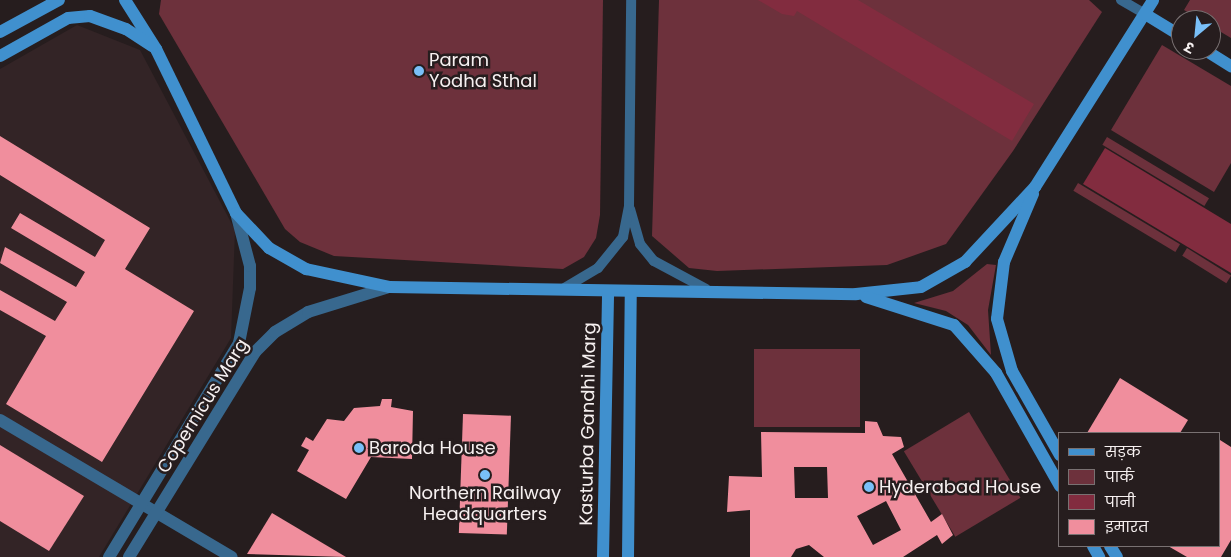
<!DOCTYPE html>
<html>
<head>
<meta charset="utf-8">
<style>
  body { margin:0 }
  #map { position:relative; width:1231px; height:557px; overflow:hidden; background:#261d1e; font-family:Poppins,"Noto Sans Devanagari",sans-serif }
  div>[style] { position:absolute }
  .built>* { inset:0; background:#332426 }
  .green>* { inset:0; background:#6d313c; transform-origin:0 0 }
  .water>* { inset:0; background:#822c3f }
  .building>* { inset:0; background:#f08e9d; transform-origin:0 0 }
  .pedestrian>* { height:10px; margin:-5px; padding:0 5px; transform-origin:5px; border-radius:5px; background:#38688e }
  .minor>* { height:12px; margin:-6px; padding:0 6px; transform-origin:6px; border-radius:6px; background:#38688e }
  .tertiary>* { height:12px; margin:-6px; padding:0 6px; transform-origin:6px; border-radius:6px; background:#38688e }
  .secondary>* { height:12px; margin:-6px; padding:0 6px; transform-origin:6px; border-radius:6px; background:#4090ce }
  .dots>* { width:14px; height:14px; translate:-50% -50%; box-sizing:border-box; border:2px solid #261d1e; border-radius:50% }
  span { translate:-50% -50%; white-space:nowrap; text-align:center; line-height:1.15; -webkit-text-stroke:5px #261d1e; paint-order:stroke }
  .poi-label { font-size:18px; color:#f6f0f0 }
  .left { translate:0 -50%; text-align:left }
  .street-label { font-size:18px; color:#f6f0f0 }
  .legend { position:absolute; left:1058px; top:432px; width:162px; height:115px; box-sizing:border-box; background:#261d1e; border:1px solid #797172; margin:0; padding:6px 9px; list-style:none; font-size:15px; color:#f6f0f0 }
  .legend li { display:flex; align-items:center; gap:10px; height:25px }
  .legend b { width:25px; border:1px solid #797172 }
  .north { position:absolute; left:1171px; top:10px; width:50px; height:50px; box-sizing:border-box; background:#261d1e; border:1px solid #797172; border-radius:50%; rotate:208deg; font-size:14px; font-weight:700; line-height:20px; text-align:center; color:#f6f0f0 }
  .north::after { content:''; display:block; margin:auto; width:18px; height:22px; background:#79bff8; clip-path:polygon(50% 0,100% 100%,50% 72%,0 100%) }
</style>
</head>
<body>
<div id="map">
  <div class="built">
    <div style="clip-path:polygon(77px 25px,140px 50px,235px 230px,231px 338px,99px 557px,0 557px,0 69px)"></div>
  </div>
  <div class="green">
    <div style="clip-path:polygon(161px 0,603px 0,600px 215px,596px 238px,584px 257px,563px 269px,334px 256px,300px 242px,285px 229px,159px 14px)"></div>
    <div style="clip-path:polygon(659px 0,1089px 0,1102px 12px,1013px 151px,946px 244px,887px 265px,717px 271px,689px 268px,652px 236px)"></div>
    <div style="clip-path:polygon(1190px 0,1231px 0,1231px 38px,1211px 26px,1211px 20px,1201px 20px,1184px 10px)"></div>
    <div style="clip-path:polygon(1162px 45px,1231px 86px,1231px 163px,1214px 192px,1111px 130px)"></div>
    <div style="left:1107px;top:137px;width:119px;height:9px;rotate:31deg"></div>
    <div style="left:1078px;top:183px;width:119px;height:9px;rotate:31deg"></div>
    <div style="left:1187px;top:248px;width:52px;height:9px;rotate:32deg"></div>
    <div style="clip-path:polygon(987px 264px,996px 265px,988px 310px,991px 355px,968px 325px,946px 311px,914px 303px,953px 291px)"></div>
    <div style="left:754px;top:349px;width:106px;height:78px"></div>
    <div style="left:969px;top:412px;width:100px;height:76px;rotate:59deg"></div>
  </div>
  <div class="water">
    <div style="clip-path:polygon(758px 0,858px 0,1034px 104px,1012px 141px,797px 11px,794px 16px,782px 14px)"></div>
    <div style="clip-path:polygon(1105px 148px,1231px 224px,1231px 273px,1083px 184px)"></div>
  </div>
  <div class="building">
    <div style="clip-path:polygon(0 136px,150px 228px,125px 269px,194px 311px,102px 462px,6px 404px,46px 336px,0 310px,0 290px,55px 321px,67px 302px,0 263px,5px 247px,76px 287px,85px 272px,11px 228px,20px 213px,95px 257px,105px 240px,0 175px)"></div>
    <div style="clip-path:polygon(1120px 378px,1188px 420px,1180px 433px,1087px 433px)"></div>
    <div style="clip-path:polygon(382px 399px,392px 399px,391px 407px,413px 411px,412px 459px,371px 457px,346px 499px,297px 471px,309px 450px,301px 446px,306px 437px,313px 441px,327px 419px,344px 421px,354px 408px,380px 406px)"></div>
    <div style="left:463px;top:414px;width:48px;height:119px;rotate:2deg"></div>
    <div style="clip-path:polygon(evenodd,865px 421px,877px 422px,883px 436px,901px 437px,904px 447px,892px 454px,931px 522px,942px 514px,953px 535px,942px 544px,937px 535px,903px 557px,824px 557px,809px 545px,796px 549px,791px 557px,750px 557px,750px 510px,727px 512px,729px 476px,762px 477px,761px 432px,865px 433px,865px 421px,794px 467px,827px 467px,828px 498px,795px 498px,794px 467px,865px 421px,886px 501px,901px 530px,873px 545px,857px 516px,886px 501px)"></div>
    <div style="clip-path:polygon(1220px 440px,1231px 447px,1231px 540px,1221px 557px,1187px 557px,1168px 546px,1220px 546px)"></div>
    <div style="clip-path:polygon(0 445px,84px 496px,49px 551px,0 521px)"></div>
    <div style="clip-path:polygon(272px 513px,346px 557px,247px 554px)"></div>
  </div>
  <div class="pedestrian">
    <div style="left:1121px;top:0;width:28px;rotate:30deg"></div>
    <div style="left:630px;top:209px;width:36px;rotate:74deg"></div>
    <div style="left:640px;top:244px;width:22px;rotate:51deg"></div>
    <div style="left:654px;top:261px;width:59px;rotate:28.3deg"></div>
    <div style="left:561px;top:290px;width:43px;rotate:-30.7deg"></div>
    <div style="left:598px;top:268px;width:40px;rotate:-51deg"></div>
    <div style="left:623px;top:237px;width:32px;rotate:-79deg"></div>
    <div style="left:629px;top:206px;width:206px;rotate:-89.4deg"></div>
  </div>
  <div class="minor">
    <div style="left:0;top:420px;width:269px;rotate:30.6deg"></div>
  </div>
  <div class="tertiary">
    <div style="left:109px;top:557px;width:250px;rotate:-58.7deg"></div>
    <div style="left:239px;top:343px;width:56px;rotate:-78.7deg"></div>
    <div style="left:250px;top:288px;width:22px;rotate:-90deg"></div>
    <div style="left:250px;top:266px;width:55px;rotate:-104.8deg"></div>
    <div style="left:129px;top:557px;width:241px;rotate:-58.4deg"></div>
    <div style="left:255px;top:352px;width:28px;rotate:-45deg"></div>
    <div style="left:275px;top:332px;width:39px;rotate:-31deg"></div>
    <div style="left:308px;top:312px;width:82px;rotate:-17.1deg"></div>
  </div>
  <div class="secondary">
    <div style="left:125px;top:0;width:58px;rotate:57.7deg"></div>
    <div style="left:156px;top:49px;width:182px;rotate:64deg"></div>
    <div style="left:236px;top:213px;width:48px;rotate:46.7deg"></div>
    <div style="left:269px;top:248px;width:43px;rotate:29.6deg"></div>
    <div style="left:306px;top:269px;width:86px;rotate:12.1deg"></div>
    <div style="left:390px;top:287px;width:466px;rotate:0.9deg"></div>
    <div style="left:856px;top:294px;width:65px;rotate:-6.1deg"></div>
    <div style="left:921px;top:287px;width:51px;rotate:-29.6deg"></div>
    <div style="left:965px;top:262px;width:103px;rotate:-47deg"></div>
    <div style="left:1035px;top:187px;width:221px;rotate:-57.7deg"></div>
    <div style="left:1145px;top:14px;width:42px;rotate:31.4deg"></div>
    <div style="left:0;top:32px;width:67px;rotate:-28.5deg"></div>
    <div style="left:1205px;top:50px;width:31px;rotate:32deg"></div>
    <div style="left:0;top:56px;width:78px;rotate:-29.2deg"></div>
    <div style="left:68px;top:18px;width:22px;rotate:-5deg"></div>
    <div style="left:90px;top:16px;width:38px;rotate:20deg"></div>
    <div style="left:126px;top:29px;width:31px;rotate:33deg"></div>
    <div style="left:1033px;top:194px;width:74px;rotate:113.1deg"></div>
    <div style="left:1004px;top:262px;width:57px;rotate:97deg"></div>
    <div style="left:997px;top:319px;width:54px;rotate:73.9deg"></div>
    <div style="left:1012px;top:371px;width:97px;rotate:60.3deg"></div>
    <div style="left:866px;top:297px;width:92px;rotate:17.7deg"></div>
    <div style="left:954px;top:325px;width:64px;rotate:48.8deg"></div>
    <div style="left:996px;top:373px;width:130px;rotate:60.5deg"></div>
    <div style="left:1093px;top:546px;width:13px;rotate:61deg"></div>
    <div style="left:1110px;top:546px;width:13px;rotate:58deg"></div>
    <div style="left:603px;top:557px;width:265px;rotate:-88.9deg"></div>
    <div style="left:628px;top:557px;width:265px;rotate:-89.4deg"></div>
  </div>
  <div class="dots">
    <div style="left:419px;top:71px;background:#79bff8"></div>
    <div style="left:359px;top:448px;background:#79bff8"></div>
    <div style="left:485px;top:475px;background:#79bff8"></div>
    <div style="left:869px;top:487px;background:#79bff8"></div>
  </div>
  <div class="poi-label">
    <span class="left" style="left:429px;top:71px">Param<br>Yodha Sthal</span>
    <span class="left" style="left:369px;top:448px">Baroda House</span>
    <span class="left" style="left:879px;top:487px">Hyderabad House</span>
    <span style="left:485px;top:504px">Northern Railway<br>Headquarters</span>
  </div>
  <div class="street-label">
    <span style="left:203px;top:406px;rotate:-58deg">Copernicus Marg</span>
    <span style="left:588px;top:424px;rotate:-89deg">Kasturba Gandhi Marg</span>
  </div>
  <ul class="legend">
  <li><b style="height:6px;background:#4090ce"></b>सड़क</li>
  <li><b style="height:14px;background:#6d313c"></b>पार्क</li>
  <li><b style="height:14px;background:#822c3f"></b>पानी</li>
  <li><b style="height:14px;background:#f08e9d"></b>इमारत</li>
  </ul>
  <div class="north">उ</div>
</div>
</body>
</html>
